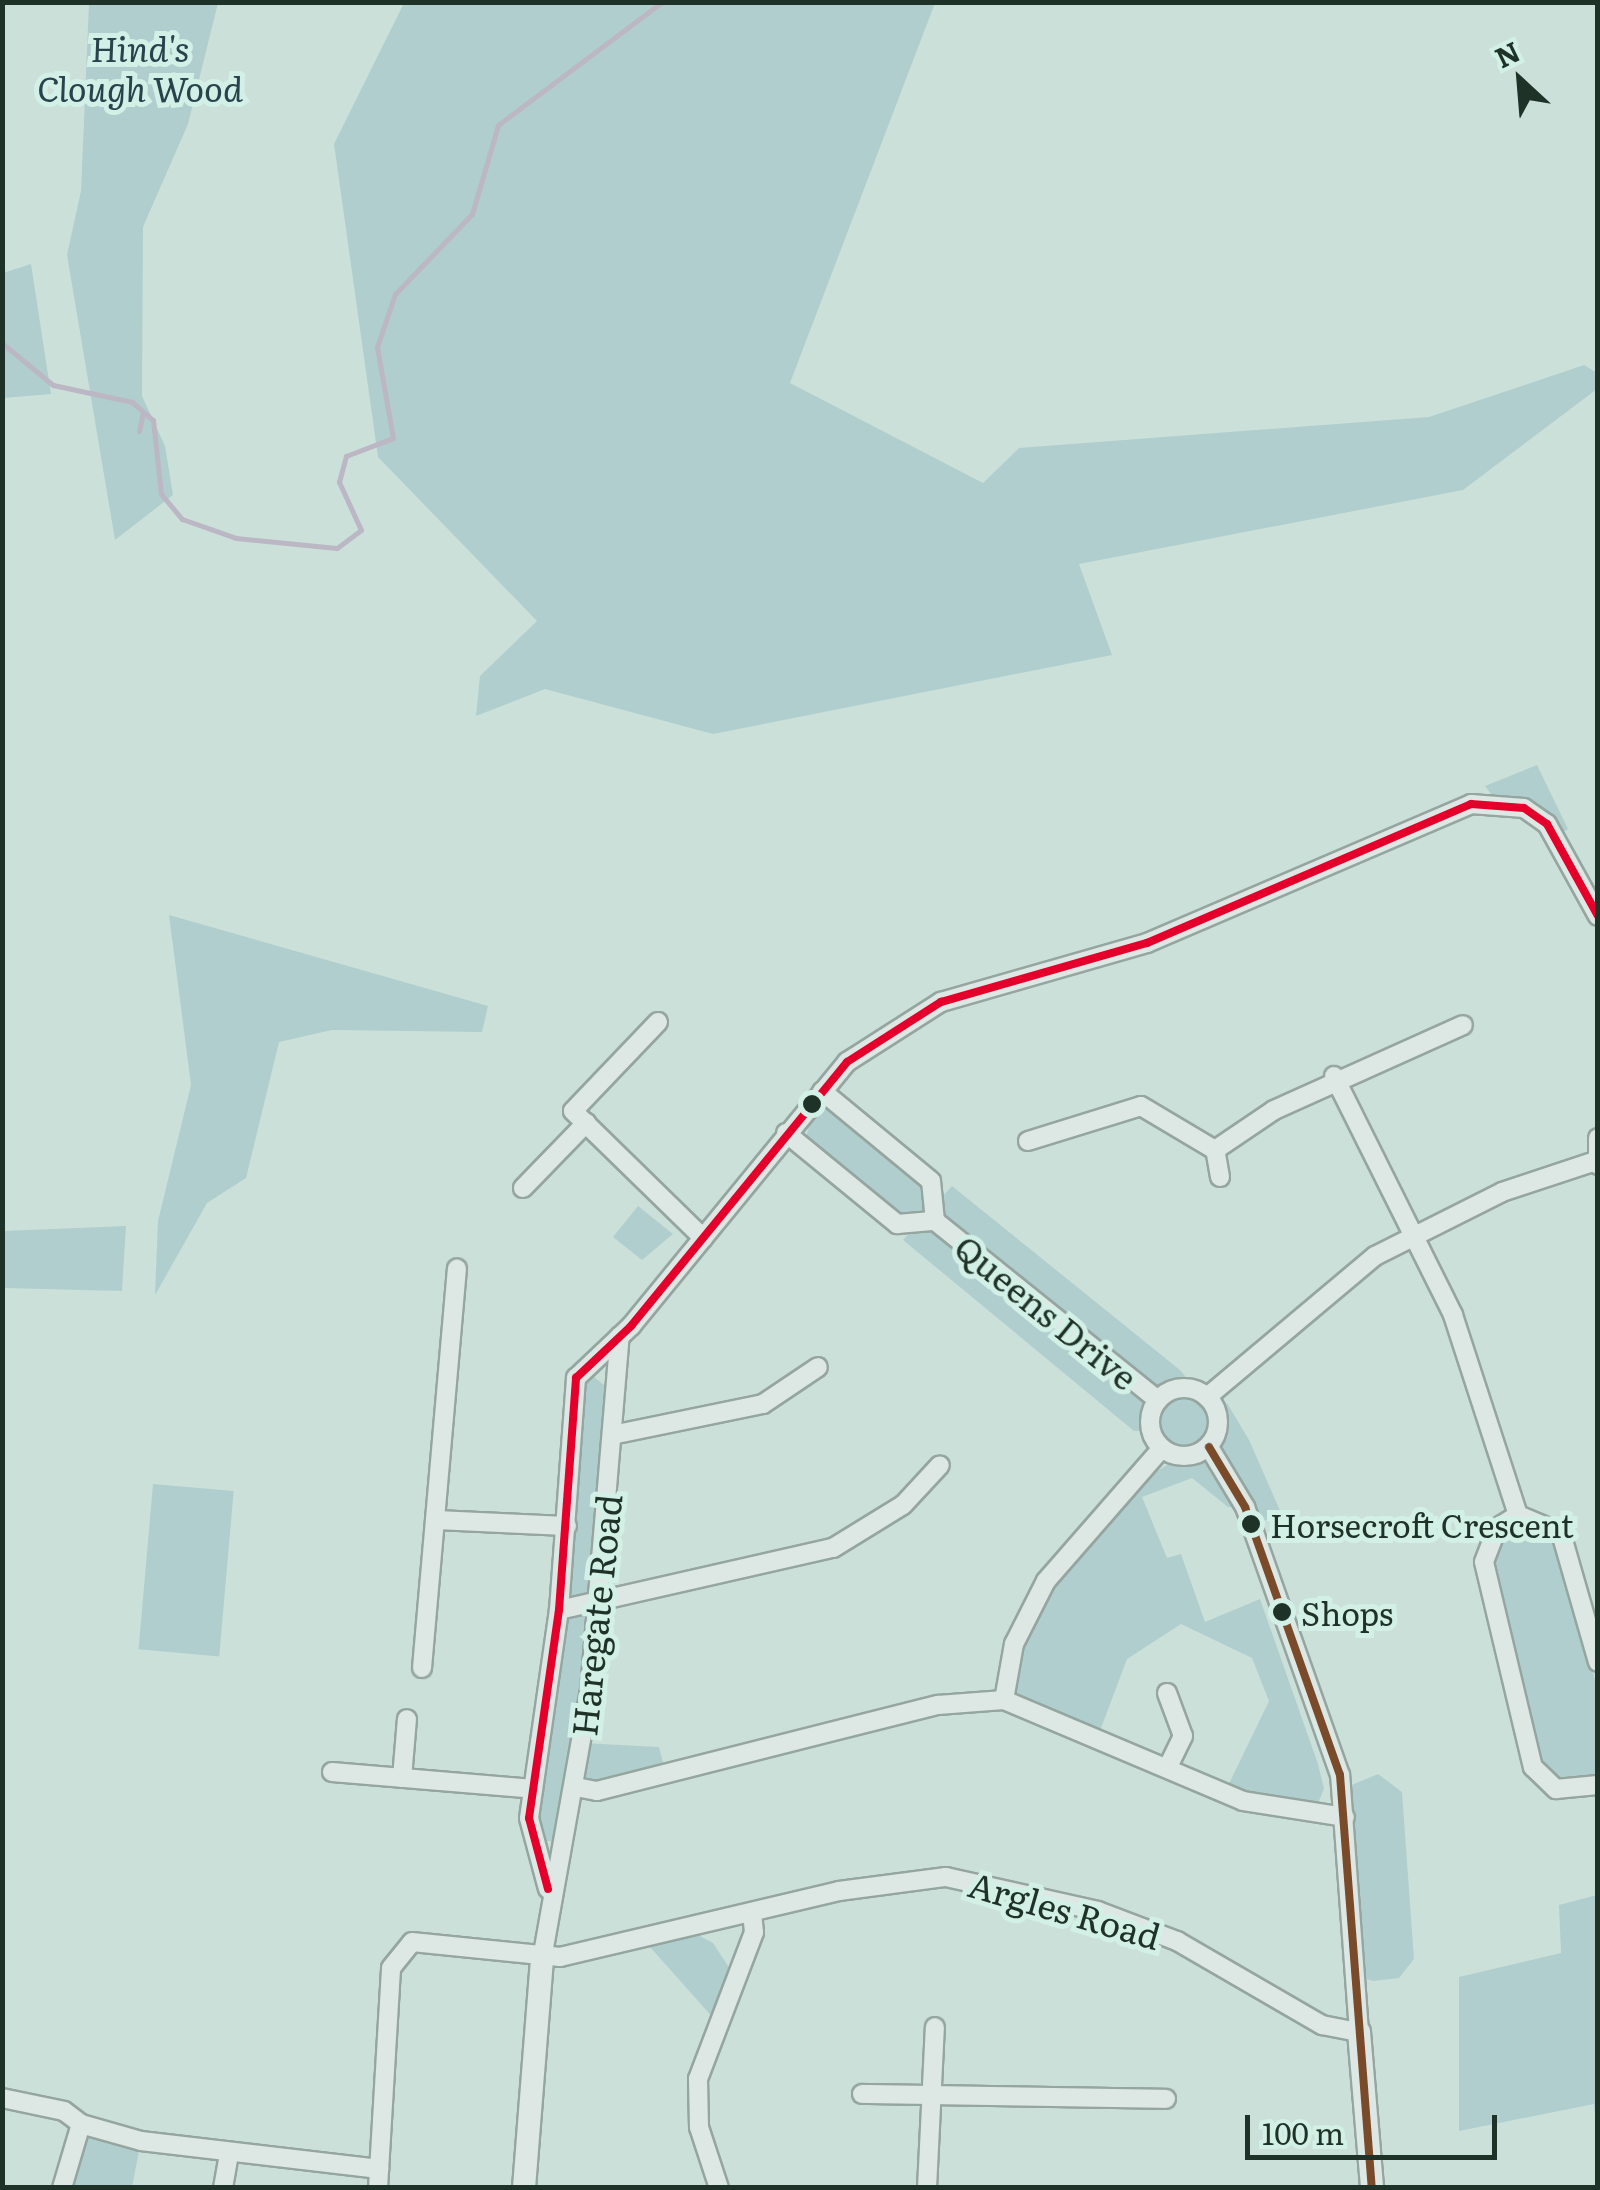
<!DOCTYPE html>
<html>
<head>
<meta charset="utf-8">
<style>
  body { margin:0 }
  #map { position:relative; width:1600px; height:2190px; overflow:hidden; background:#cce0da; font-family:Literata,serif }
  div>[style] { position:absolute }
  .green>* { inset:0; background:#b0cece; transform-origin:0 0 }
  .stream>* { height:5px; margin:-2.5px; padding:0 2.5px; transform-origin:2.5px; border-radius:2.5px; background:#bcb7c4 }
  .roads { filter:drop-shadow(2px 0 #95a59f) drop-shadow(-2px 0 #95a59f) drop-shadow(0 2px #95a59f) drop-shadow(0 -2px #95a59f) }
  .minor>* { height:18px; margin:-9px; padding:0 9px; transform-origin:9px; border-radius:9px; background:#dde8e5 }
  .minor>.ring { margin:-9px; padding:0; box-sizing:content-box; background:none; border:18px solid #dde8e5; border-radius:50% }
  .tertiary>* { height:22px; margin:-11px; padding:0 11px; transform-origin:11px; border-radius:11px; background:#dde8e5 }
  .bus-1>* { height:8px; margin:-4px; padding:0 4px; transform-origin:4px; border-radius:4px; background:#7a4b2a }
  .bus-2>* { height:8px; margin:-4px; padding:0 4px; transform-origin:4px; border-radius:4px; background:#e4002b }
  .dots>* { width:28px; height:28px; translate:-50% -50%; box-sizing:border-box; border:5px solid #d3f0e7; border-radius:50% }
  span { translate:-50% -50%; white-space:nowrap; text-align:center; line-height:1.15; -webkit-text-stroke:10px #d3f0e7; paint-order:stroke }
  .bus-label { font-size:32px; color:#1f3228 }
  .left { translate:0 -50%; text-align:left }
  .park-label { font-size:35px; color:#28434c; font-style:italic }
  .street-label { font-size:35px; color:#1f3228 }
  .frame { position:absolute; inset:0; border:5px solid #1f3228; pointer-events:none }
  .north { position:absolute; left:1470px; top:30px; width:100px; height:100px; -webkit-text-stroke:8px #d3f0e7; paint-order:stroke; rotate:334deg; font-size:28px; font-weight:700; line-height:40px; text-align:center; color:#1f3228 }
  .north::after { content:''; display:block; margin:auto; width:35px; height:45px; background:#1f3228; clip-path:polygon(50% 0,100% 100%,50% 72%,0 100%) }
  .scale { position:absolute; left:1245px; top:2115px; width:252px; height:45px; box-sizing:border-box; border:5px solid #1f3228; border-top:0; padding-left:12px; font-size:30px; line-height:35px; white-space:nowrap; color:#1f3228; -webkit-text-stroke:8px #d3f0e7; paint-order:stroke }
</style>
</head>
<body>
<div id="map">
  <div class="green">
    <div style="clip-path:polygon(89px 3px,218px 3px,188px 124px,143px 227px,142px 396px,165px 446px,173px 495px,115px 540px,67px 255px,81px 191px)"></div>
    <div style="clip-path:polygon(404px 3px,935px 3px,790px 383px,983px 483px,1019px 448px,1429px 417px,1584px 365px,1597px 373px,1597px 389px,1463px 490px,1079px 564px,1112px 655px,713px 734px,545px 689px,476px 716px,480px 676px,537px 621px,378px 457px,334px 144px)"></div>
    <div style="clip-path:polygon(31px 264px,51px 394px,3px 398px,3px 273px)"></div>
    <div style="clip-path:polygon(1537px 765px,1568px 829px,1559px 835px,1498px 803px,1485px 786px)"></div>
    <div style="clip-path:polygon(169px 915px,488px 1006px,482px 1032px,332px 1030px,279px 1042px,246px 1178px,207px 1203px,155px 1295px,158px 1221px,191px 1085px)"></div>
    <div style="clip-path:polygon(831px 1108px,927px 1184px,931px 1216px,896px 1215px,805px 1140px,814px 1110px)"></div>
    <div style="clip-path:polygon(952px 1186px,1180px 1370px,1218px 1415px,1227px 1403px,1249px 1440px,1282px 1515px,1252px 1525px,1245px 1508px,1228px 1507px,1192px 1478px,1142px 1497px,1167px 1558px,1181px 1554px,1205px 1622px,1260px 1599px,1318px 1764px,1324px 1789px,1312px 1817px,1225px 1792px,1269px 1701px,1252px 1658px,1181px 1624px,1127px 1659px,1098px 1736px,1004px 1700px,1025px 1616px,1146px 1466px,1154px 1473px,1180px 1457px,1151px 1431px,1134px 1431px,903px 1240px)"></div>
    <div style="clip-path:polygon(638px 1206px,673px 1234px,642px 1260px,613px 1237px)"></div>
    <div style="clip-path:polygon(126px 1226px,122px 1291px,3px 1288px,3px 1231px)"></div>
    <div style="clip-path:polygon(594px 1377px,614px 1393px,583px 1743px,659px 1747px,666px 1774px,576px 1787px,555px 1841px,543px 1841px,532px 1833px,582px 1384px)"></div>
    <div style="left:153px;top:1484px;width:81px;height:166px;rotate:5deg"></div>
    <div style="clip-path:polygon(1514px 1524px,1544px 1527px,1564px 1552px,1597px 1689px,1598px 1776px,1563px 1785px,1540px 1767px,1491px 1553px)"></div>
    <div style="clip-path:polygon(1378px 1774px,1402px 1792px,1414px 1959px,1399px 1978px,1373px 1981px,1356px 1976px,1342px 1789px)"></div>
    <div style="clip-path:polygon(1597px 1895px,1597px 2136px,1594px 2104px,1459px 2131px,1459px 1977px,1561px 1953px,1559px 1905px)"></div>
    <div style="clip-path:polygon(685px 1928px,713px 1943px,728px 1966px,732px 1982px,715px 2020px,642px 1938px)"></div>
    <div style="clip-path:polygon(81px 2124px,141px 2141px,132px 2187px,62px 2188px)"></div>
  </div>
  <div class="stream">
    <div style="left:2px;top:343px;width:66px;rotate:39.5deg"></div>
    <div style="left:53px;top:385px;width:81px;rotate:12.1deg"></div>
    <div style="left:132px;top:402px;width:28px;rotate:41deg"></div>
    <div style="left:153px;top:420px;width:74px;rotate:83.8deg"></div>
    <div style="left:161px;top:494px;width:33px;rotate:50deg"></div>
    <div style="left:182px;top:519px;width:57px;rotate:19.4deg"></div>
    <div style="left:236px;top:538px;width:101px;rotate:5.7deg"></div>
    <div style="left:337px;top:548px;width:30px;rotate:-37deg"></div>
    <div style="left:361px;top:530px;width:53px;rotate:-114.6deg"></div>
    <div style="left:339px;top:482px;width:27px;rotate:-75deg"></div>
    <div style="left:346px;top:456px;width:50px;rotate:-21deg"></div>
    <div style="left:393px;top:438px;width:92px;rotate:-100deg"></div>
    <div style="left:377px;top:347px;width:56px;rotate:-71.2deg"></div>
    <div style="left:395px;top:294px;width:111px;rotate:-46.1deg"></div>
    <div style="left:472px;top:214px;width:93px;rotate:-73.7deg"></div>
    <div style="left:498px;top:125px;width:205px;rotate:-36.9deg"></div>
    <div style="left:139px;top:431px;width:19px;rotate:-78deg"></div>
  </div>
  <div class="roads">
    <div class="minor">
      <div style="left:658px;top:1022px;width:123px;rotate:133.7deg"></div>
      <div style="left:573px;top:1111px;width:182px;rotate:44.3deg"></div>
      <div style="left:1334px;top:1076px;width:267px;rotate:63.5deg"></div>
      <div style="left:1453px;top:1315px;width:210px;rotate:72deg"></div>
      <div style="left:786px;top:1133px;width:144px;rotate:39.3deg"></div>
      <div style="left:897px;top:1224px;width:38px;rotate:-5deg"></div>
      <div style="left:935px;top:1221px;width:40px;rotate:-95.7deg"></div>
      <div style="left:931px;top:1181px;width:141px;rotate:-140.5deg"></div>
      <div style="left:1598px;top:1138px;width:27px;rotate:90deg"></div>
      <div style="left:1028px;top:1141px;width:118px;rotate:-17.2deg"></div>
      <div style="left:1141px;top:1106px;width:86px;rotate:30.7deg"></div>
      <div style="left:1220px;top:1177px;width:27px;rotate:-100deg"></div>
      <div style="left:1215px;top:1150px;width:71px;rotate:-34.1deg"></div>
      <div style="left:1274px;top:1110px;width:207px;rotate:-24.2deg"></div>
      <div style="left:523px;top:1188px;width:91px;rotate:-45.9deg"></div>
      <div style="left:935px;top:1221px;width:286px;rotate:38.8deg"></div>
      <div class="ring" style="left:1150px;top:1388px;width:50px;height:50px"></div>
      <div style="left:1207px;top:1397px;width:219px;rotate:-40deg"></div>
      <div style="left:1375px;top:1256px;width:142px;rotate:-26.7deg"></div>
      <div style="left:1502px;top:1192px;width:99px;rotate:-18.3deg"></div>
      <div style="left:612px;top:1435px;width:154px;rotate:-11.6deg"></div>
      <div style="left:763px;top:1404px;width:66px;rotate:-33.9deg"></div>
      <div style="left:435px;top:1520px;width:132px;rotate:2.6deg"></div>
      <div style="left:559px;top:1610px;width:281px;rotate:-12.8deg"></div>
      <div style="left:833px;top:1548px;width:82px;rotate:-31.6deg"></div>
      <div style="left:903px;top:1505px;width:54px;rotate:-47.2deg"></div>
      <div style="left:1598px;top:1662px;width:134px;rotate:-106deg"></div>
      <div style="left:1561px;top:1533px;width:47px;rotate:-157.3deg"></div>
      <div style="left:1518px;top:1515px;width:25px;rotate:148deg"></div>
      <div style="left:1497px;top:1528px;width:36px;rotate:111deg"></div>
      <div style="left:1484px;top:1562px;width:211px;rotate:76.6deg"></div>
      <div style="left:1533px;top:1767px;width:32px;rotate:44deg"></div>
      <div style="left:1556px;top:1789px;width:42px;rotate:-5.4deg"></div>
      <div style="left:422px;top:1668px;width:401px;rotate:-85deg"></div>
      <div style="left:1167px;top:1693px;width:46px;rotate:69.6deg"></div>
      <div style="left:1183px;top:1736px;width:34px;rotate:116deg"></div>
      <div style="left:1004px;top:1700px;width:57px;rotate:-79.9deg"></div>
      <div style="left:1014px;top:1644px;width:71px;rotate:-63.1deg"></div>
      <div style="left:1046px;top:1581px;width:176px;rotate:-48.9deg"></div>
      <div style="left:332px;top:1772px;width:202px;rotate:4.8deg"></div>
      <div style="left:402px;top:1778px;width:59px;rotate:-85.2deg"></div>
      <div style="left:576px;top:1787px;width:21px;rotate:11deg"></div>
      <div style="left:597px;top:1791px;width:352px;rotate:-14.2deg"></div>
      <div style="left:938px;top:1705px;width:66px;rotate:-4.3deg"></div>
      <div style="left:1004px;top:1700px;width:259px;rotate:22.9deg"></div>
      <div style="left:1243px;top:1801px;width:103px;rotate:8.9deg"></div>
      <div style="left:548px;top:1889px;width:73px;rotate:-105deg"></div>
      <div style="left:529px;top:1818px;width:210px;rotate:-81.8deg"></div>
      <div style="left:559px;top:1610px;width:233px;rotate:-85.8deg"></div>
      <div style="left:576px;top:1378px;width:76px;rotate:-43.4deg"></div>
      <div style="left:631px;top:1326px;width:341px;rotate:-50.7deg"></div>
      <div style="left:847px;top:1062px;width:112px;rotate:-32.6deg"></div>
      <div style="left:941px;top:1002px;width:214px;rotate:-16deg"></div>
      <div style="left:1147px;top:943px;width:353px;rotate:-23.2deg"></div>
      <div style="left:1471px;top:804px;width:53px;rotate:4.3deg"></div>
      <div style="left:1524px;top:808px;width:28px;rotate:35deg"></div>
      <div style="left:1547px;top:824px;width:105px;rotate:61deg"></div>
      <div style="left:542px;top:1959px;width:273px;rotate:-79.9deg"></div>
      <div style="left:590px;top:1690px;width:355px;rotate:-85.2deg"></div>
      <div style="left:862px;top:2094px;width:304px;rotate:0.9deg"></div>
      <div style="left:2px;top:2098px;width:63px;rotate:11.8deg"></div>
      <div style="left:64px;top:2111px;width:21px;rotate:37deg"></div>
      <div style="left:62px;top:2188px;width:67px;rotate:-73.5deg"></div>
      <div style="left:81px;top:2124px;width:62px;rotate:15.8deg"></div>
      <div style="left:141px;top:2141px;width:240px;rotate:6.7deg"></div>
      <div style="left:223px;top:2188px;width:36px;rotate:-80deg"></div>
      <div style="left:378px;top:2188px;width:220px;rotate:-86.6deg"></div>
      <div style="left:391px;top:1968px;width:33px;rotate:-51deg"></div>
      <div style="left:412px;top:1942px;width:149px;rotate:5.8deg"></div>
      <div style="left:560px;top:1957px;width:287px;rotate:-13.3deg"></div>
      <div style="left:839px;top:1891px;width:108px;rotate:-7.5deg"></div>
      <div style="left:946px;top:1877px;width:156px;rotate:12.6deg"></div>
      <div style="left:1098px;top:1911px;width:85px;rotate:20.8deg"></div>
      <div style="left:1177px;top:1941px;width:168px;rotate:30.1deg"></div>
      <div style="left:1322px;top:2025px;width:38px;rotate:11deg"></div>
      <div style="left:1359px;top:2032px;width:258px;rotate:-94.2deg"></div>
      <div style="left:1340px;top:1775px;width:284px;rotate:-109.5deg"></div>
      <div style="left:1245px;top:1507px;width:70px;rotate:-121deg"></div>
      <div style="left:719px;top:2188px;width:64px;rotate:-108.2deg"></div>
      <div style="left:699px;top:2127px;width:48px;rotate:-91.2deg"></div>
      <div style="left:698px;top:2079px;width:157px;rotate:-69.1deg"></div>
      <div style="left:754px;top:1932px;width:19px;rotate:-96deg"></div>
      <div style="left:927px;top:2188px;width:161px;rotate:-87.2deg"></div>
    </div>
    <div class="tertiary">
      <div style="left:1359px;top:2032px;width:157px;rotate:85.2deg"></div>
      <div style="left:524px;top:2188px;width:230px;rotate:-85.5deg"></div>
    </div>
  </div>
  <div class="bus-1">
    <div style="left:1209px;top:1447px;width:70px;rotate:59deg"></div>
    <div style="left:1245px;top:1507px;width:284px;rotate:70.5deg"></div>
    <div style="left:1340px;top:1775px;width:414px;rotate:85.6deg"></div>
  </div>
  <div class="bus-2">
    <div style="left:548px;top:1889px;width:73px;rotate:-105deg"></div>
    <div style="left:529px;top:1818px;width:210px;rotate:-81.8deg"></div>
    <div style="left:559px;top:1610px;width:233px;rotate:-85.8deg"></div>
    <div style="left:576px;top:1378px;width:76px;rotate:-43.4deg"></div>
    <div style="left:631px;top:1326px;width:341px;rotate:-50.7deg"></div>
    <div style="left:847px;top:1062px;width:112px;rotate:-32.6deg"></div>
    <div style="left:941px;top:1002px;width:214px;rotate:-16deg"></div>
    <div style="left:1147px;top:943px;width:353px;rotate:-23.2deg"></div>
    <div style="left:1471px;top:804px;width:53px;rotate:4.3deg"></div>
    <div style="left:1524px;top:808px;width:28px;rotate:35deg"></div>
    <div style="left:1547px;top:824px;width:105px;rotate:61deg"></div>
  </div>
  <div class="dots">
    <div style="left:812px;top:1104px;background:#1f3228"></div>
    <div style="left:1251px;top:1524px;background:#1f3228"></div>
    <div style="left:1282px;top:1612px;background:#1f3228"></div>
  </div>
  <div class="bus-label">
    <span class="left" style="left:1270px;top:1524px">Horsecroft Crescent</span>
    <span class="left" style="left:1301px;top:1612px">Shops</span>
  </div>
  <div class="park-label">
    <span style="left:140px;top:67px">Hind's<br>Clough Wood</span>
  </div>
  <div class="street-label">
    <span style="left:1047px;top:1311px;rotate:39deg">Queens Drive</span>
    <span style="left:595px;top:1615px;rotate:-84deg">Haregate Road</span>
    <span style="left:1065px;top:1909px;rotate:16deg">Argles Road</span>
  </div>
  <div class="frame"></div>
  <div class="north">N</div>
  <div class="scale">100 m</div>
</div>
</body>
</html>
